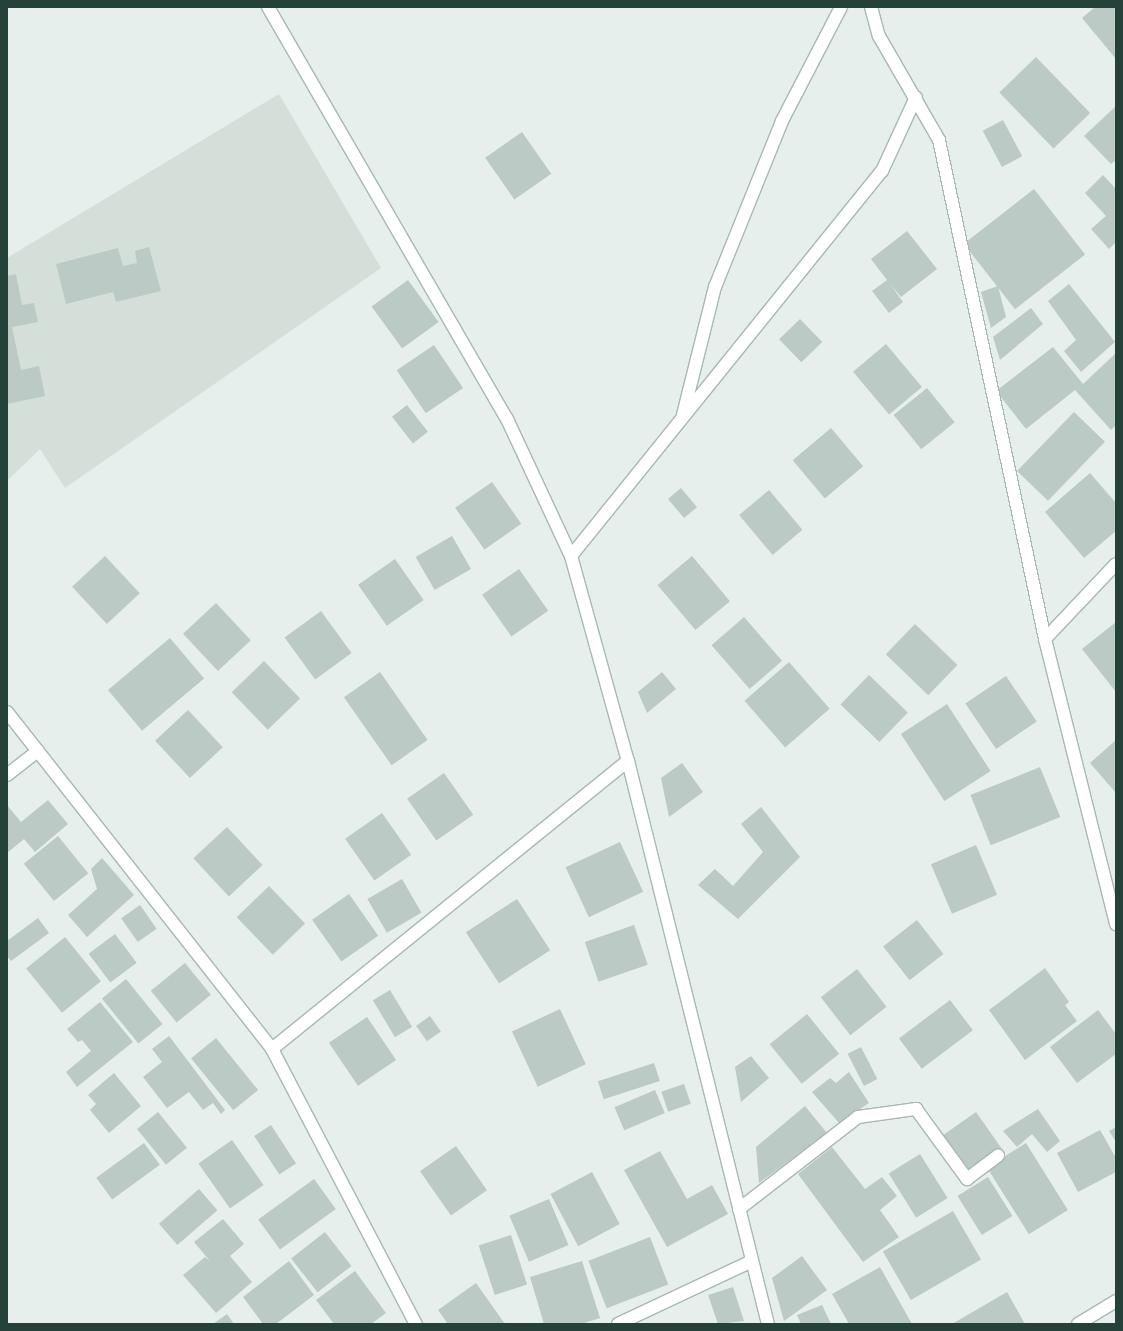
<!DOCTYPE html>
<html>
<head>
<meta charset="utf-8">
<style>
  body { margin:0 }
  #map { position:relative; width:1123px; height:1331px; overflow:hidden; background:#e6efeb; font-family:Arial,sans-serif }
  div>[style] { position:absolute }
  .built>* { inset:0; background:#d4dfda }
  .building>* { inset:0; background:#bbcac4; transform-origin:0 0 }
  .roads { filter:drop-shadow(1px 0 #a8b8b2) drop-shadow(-1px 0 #a8b8b2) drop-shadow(0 1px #a8b8b2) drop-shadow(0 -1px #a8b8b2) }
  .minor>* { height:12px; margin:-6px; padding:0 6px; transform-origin:6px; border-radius:6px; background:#fff }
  span { translate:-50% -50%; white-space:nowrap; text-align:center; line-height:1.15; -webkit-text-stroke:3.5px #f7fbf9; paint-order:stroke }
  .frame { position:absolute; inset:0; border:8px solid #24423a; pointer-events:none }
</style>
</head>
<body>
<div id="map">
  <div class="built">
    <div style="clip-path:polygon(279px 94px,381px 268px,65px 488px,40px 449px,7px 481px,7px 258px)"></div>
  </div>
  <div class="building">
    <div style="clip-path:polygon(1095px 7px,1116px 7px,1116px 59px,1082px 18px)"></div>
    <div style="left:1036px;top:57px;width:78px;height:51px;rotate:46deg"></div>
    <div style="clip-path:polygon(1116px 106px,1116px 160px,1111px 164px,1084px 136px)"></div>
    <div style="left:1003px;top:120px;width:41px;height:23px;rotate:62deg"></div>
    <div style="left:522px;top:132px;width:51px;height:45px;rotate:55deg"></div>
    <div style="clip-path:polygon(1103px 175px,1116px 189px,1116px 242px,1109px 249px,1091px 229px,1106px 216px,1085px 193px)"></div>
    <div style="left:1034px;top:189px;width:83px;height:89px;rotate:52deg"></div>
    <div style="clip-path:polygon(907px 231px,937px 269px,901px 297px,890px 284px,903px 302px,889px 313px,872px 291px,887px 280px,871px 259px)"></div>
    <div style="clip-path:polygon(149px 247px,161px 291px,116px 302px,113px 292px,66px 304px,56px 264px,118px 248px,123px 266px,137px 263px,135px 251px)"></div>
    <div style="clip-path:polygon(16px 274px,22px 305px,34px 303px,38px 322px,12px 327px,21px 370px,39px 366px,45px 396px,7px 404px,7px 276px)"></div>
    <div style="left:408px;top:280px;width:52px;height:45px;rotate:54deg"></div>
    <div style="clip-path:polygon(1069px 284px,1115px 342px,1081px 372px,1064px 351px,1076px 340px,1048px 301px)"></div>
    <div style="clip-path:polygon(998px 286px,1006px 317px,991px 328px,981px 292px)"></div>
    <div style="clip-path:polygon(1031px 308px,1043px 324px,1000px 360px,993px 337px)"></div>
    <div style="left:800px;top:319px;width:32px;height:29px;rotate:46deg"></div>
    <div style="left:886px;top:344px;width:56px;height:43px;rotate:50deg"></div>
    <div style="left:434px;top:345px;width:52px;height:45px;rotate:56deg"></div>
    <div style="clip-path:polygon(1053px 347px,1083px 384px,1116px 353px,1116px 425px,1111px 430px,1075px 390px,1026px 429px,996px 391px)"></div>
    <div style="left:927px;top:388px;width:44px;height:43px;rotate:51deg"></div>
    <div style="left:407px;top:405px;width:34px;height:19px;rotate:52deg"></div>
    <div style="left:1074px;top:412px;width:43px;height:82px;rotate:44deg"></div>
    <div style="left:831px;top:428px;width:50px;height:50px;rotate:50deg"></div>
    <div style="clip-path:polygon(1090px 473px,1116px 503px,1116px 531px,1084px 558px,1045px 512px)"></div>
    <div style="left:492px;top:482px;width:51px;height:45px;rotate:55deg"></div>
    <div style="left:681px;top:488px;width:25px;height:17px;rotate:50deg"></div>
    <div style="left:769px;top:490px;width:52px;height:39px;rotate:50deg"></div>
    <div style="left:452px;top:536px;width:38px;height:42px;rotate:60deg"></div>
    <div style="left:105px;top:556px;width:51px;height:45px;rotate:47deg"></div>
    <div style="left:692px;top:556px;width:59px;height:45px;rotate:50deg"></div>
    <div style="left:395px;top:559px;width:50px;height:45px;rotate:55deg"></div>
    <div style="left:519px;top:569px;width:51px;height:45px;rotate:55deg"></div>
    <div style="left:216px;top:603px;width:51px;height:45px;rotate:47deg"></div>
    <div style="left:321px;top:611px;width:52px;height:45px;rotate:54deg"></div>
    <div style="left:744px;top:617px;width:58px;height:43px;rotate:49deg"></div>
    <div style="clip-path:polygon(1116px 622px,1116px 692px,1082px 649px)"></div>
    <div style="left:915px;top:624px;width:59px;height:42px;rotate:44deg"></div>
    <div style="left:170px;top:638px;width:53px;height:81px;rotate:50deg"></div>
    <div style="left:264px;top:661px;width:52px;height:45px;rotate:46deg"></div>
    <div style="left:789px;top:662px;width:62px;height:59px;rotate:49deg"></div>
    <div style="left:380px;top:672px;width:83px;height:44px;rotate:55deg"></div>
    <div style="clip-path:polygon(662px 672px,676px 689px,647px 713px,638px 692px)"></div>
    <div style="left:869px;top:675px;width:54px;height:41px;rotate:44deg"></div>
    <div style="left:1006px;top:676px;width:55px;height:49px;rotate:56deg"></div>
    <div style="left:947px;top:704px;width:80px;height:55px;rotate:57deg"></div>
    <div style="left:188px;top:710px;width:51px;height:45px;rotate:47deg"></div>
    <div style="clip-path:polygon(1116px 740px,1116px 793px,1090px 763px)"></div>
    <div style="clip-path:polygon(682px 763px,703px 792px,669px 817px,661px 778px)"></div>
    <div style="left:1040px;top:767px;width:54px;height:75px;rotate:68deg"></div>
    <div style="left:444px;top:773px;width:51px;height:45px;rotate:55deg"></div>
    <div style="clip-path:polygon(48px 800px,68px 824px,35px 852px,24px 839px,7px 853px,7px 805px,21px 822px)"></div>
    <div style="clip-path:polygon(761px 807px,800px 857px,738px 919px,698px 885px,715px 869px,733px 886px,763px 852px,741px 824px)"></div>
    <div style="left:382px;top:813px;width:51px;height:45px;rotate:55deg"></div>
    <div style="left:227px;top:827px;width:52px;height:46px;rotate:47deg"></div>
    <div style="left:58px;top:836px;width:48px;height:44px;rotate:51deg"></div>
    <div style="left:620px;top:842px;width:55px;height:60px;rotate:65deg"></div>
    <div style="left:976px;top:845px;width:54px;height:49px;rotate:67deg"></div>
    <div style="clip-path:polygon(102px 858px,134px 895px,87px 937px,68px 915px,97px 889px,91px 869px)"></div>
    <div style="left:402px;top:879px;width:39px;height:40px;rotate:60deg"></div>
    <div style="left:269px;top:886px;width:52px;height:45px;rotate:46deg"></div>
    <div style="left:349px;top:894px;width:51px;height:45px;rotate:55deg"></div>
    <div style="left:517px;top:899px;width:61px;height:61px;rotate:57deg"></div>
    <div style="left:140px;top:905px;width:29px;height:23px;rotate:55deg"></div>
    <div style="clip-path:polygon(38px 918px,49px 933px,11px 961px,7px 956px,7px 941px)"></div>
    <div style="left:917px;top:920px;width:43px;height:43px;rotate:52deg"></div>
    <div style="left:634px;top:925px;width:42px;height:52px;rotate:71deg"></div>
    <div style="left:115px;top:934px;width:36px;height:33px;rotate:53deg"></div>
    <div style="left:65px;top:937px;width:57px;height:50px;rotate:51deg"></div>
    <div style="left:185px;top:963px;width:41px;height:44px;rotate:51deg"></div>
    <div style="clip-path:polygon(1045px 968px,1069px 1002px,1065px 1005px,1077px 1021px,1025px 1060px,989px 1010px)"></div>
    <div style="left:857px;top:969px;width:48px;height:46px;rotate:52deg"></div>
    <div style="left:126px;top:979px;width:58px;height:31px;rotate:51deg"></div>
    <div style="left:390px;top:990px;width:43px;height:20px;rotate:59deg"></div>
    <div style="left:950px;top:1000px;width:38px;height:64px;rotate:53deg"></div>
    <div style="clip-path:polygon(100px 1002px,133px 1042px,77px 1087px,66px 1072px,91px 1051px,82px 1040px,78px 1042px,67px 1029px)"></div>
    <div style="left:560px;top:1009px;width:61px;height:53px;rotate:65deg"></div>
    <div style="clip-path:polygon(1098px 1010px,1116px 1034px,1116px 1054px,1077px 1083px,1050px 1047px)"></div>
    <div style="left:807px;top:1014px;width:51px;height:48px;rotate:51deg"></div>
    <div style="left:430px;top:1016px;width:19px;height:17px;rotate:55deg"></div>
    <div style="left:367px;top:1017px;width:52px;height:46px;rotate:56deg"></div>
    <div style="clip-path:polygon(169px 1036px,225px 1110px,221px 1114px,213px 1103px,203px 1110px,189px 1092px,167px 1108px,143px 1077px,162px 1062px,152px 1049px)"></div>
    <div style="left:216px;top:1038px;width:67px;height:32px;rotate:51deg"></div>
    <div style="left:861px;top:1047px;width:36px;height:15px;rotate:63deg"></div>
    <div style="clip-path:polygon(751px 1056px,769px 1078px,741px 1102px,735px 1067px)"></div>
    <div style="left:654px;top:1063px;width:19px;height:59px;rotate:72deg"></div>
    <div style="clip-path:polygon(849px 1072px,869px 1103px,839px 1123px,812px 1092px,830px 1078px,836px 1083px)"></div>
    <div style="clip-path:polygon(114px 1073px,141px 1106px,109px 1133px,90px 1110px,96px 1104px,88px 1095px)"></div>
    <div style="left:684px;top:1084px;width:21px;height:24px;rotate:71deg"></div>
    <div style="left:655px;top:1090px;width:25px;height:44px;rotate:67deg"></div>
    <div style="clip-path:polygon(805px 1106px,827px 1133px,759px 1183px,756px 1147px)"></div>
    <div style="clip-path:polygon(1038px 1109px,1060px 1141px,1047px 1152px,1032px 1134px,1017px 1147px,1003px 1131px)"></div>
    <div style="left:158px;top:1112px;width:46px;height:27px;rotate:51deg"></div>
    <div style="left:976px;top:1112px;width:45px;height:43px;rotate:55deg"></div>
    <div style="left:271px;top:1125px;width:46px;height:20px;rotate:57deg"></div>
    <div style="clip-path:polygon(1116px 1127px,1116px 1142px,1109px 1131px)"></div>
    <div style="clip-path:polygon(1100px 1130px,1116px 1158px,1116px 1172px,1078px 1192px,1057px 1153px)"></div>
    <div style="left:232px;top:1140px;width:55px;height:41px;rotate:55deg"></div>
    <div style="left:144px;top:1143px;width:27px;height:59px;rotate:54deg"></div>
    <div style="left:1026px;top:1143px;width:79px;height:46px;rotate:58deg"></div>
    <div style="left:456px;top:1146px;width:54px;height:44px;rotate:55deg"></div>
    <div style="clip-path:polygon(832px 1147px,865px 1189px,882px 1177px,897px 1196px,880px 1210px,899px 1237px,863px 1262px,798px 1174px)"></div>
    <div style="clip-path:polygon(660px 1151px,687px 1199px,712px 1185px,728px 1214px,667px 1247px,624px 1170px)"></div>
    <div style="left:920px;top:1154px;width:52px;height:37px;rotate:58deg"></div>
    <div style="left:592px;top:1172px;width:59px;height:47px;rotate:62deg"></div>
    <div style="left:988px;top:1177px;width:46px;height:36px;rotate:58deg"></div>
    <div style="left:314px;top:1179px;width:37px;height:69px;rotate:54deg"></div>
    <div style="left:199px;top:1189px;width:28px;height:53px;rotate:49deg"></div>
    <div style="left:549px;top:1199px;width:50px;height:43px;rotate:67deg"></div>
    <div style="left:953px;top:1211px;width:56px;height:81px;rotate:60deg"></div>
    <div style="clip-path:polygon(223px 1219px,244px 1244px,230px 1256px,252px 1282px,216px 1313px,183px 1275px,205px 1257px,210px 1261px,194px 1242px)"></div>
    <div style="left:325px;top:1232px;width:43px;height:43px;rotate:52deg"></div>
    <div style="left:511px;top:1235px;width:52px;height:34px;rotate:72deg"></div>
    <div style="left:650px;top:1237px;width:51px;height:66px;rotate:69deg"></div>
    <div style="clip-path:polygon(802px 1256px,827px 1290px,784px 1321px,772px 1278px)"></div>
    <div style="clip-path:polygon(289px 1261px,314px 1295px,276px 1324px,263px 1324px,243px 1297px)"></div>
    <div style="clip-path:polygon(582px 1261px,600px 1318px,581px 1324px,544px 1324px,530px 1277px)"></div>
    <div style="clip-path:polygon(880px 1267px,912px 1324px,849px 1324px,832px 1294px)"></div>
    <div style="clip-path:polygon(355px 1271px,386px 1313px,371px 1324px,334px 1324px,316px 1300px)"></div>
    <div style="clip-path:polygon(476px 1283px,505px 1324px,448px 1324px,438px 1310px)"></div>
    <div style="clip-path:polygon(733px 1287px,744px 1321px,718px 1324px,708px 1295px)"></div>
    <div style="clip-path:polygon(1007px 1292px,1025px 1324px,952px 1324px)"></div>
    <div style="clip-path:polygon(822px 1305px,831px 1324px,801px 1324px,797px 1315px)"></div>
    <div style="clip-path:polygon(227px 1314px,234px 1324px,213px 1324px)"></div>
  </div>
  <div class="roads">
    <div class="minor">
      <div style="left:268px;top:7px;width:476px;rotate:59.9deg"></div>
      <div style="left:507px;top:419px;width:151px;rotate:65deg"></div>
      <div style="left:571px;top:556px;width:213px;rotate:74.5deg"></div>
      <div style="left:628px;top:761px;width:580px;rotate:76.04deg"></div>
      <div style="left:871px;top:7px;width:30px;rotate:75deg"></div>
      <div style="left:879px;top:36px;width:120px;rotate:60deg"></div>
      <div style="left:939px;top:140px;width:510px;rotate:78.01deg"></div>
      <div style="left:1045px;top:639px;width:294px;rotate:76deg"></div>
      <div style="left:683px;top:415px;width:132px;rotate:-76deg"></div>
      <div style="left:715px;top:287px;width:179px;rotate:-68deg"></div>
      <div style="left:782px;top:121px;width:128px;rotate:-62.6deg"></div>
      <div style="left:571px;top:556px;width:495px;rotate:-51.1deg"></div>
      <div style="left:882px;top:171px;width:81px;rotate:-65.3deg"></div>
      <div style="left:1045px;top:639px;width:103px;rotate:-46.6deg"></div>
      <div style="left:7px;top:712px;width:429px;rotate:51.8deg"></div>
      <div style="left:272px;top:1049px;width:310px;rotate:62.4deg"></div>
      <div style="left:7px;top:775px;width:39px;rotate:-38deg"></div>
      <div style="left:272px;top:1049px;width:458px;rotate:-39deg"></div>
      <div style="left:739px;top:1209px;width:150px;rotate:-37.7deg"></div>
      <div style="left:858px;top:1117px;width:59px;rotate:-7.9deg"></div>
      <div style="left:916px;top:1109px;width:87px;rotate:53.9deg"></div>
      <div style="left:967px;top:1179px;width:39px;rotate:-37deg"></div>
      <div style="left:618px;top:1324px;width:148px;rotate:-25.2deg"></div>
      <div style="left:1078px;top:1324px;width:44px;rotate:-31.2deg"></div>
    </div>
  </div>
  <div class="frame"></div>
</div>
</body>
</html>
